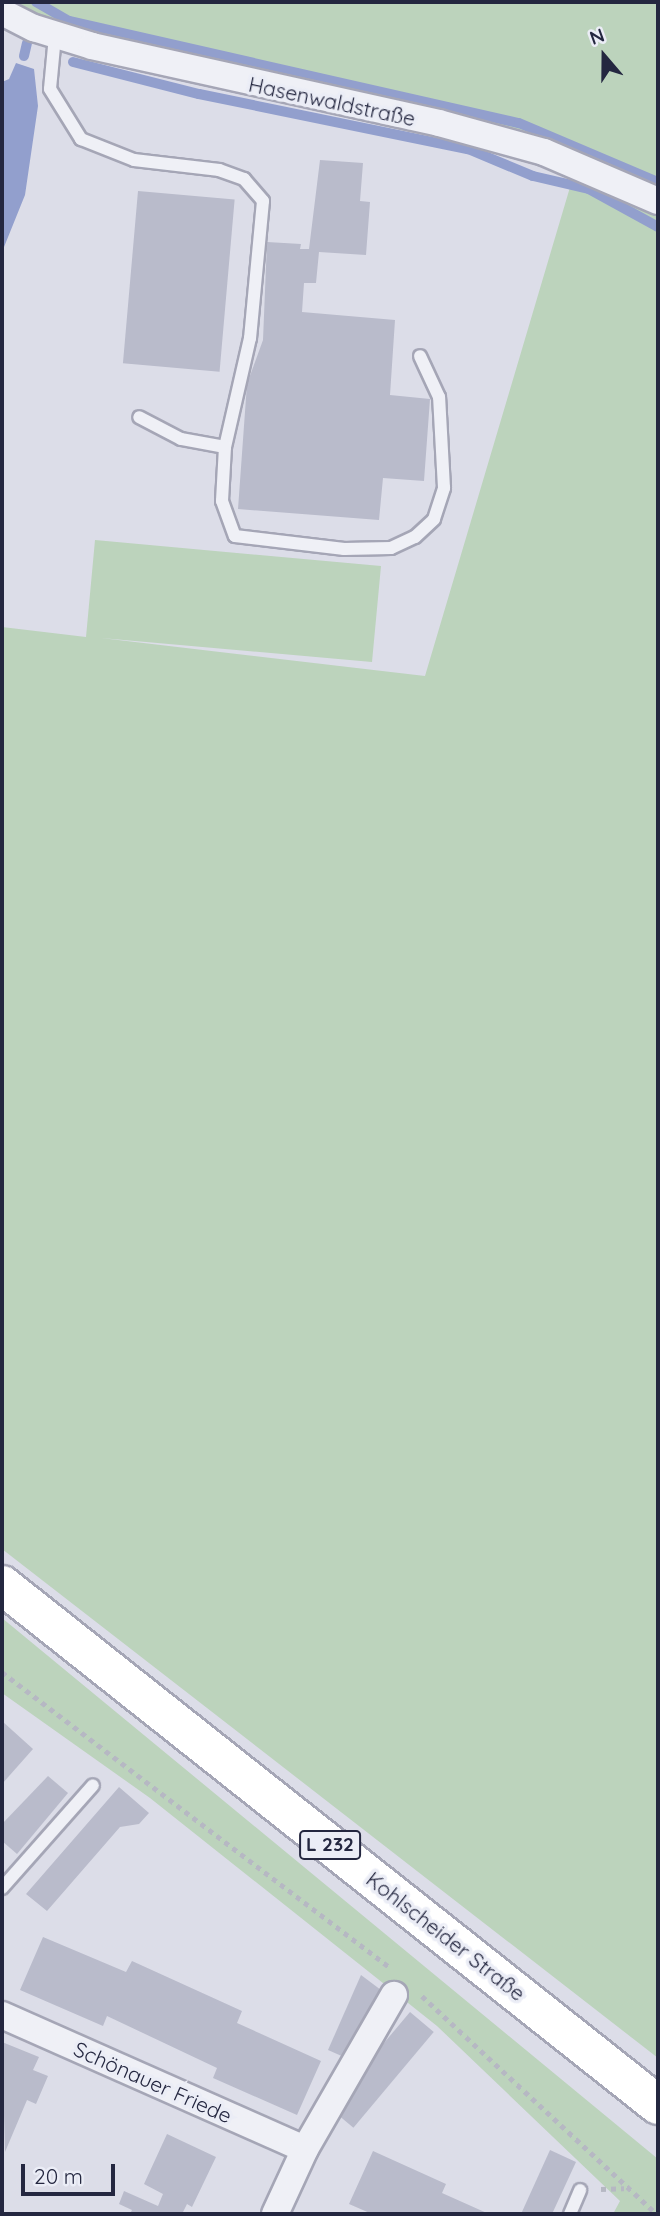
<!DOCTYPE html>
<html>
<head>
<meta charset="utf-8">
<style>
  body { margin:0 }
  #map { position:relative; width:660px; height:2216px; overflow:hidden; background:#dcdde8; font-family:Quicksand,sans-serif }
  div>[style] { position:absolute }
  .green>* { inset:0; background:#bcd3bc }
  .water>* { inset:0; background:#929fcd }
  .stream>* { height:10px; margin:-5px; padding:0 5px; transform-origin:5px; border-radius:5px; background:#929fcd }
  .building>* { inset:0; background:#b9bbcb; transform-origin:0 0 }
  .path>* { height:4.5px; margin-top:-2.25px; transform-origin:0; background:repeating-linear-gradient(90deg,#b6b8c3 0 5px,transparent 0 10px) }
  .roads { filter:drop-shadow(2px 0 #a5a6b6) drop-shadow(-2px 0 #a5a6b6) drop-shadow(0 2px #a5a6b6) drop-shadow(0 -2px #a5a6b6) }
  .service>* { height:12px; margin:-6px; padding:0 6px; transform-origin:6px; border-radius:6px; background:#eff0f6 }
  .minor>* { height:26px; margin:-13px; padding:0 13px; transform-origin:13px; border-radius:13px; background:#eff0f6 }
  .primary>* { height:38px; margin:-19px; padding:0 19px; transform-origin:19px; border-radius:19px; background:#fff }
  span { translate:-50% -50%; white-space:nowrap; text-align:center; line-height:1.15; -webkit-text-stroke:7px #ebedf6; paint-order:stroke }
  .shield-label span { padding:2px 5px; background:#ebedf6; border:2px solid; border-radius:5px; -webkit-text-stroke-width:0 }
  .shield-label { font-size:19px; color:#242740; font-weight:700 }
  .street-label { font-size:21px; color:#242740 }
  .frame { position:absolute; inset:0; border:4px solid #242740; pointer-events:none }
  .north { position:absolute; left:569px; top:21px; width:70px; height:70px; -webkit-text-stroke:5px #ebedf6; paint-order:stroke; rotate:340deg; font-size:19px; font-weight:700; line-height:28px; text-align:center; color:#242740 }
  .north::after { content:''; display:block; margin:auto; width:24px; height:32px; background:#242740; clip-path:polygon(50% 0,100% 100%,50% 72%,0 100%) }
  .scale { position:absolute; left:21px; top:2164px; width:94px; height:32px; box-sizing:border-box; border:4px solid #242740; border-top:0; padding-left:9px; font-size:21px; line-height:24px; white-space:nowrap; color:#242740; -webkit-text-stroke:5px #ebedf6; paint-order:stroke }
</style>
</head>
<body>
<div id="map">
  <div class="green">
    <div style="clip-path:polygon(7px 2px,658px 2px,658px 2058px,2px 1549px,2px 627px,86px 637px,95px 540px,381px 566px,372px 662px,101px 638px,425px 676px,576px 167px,51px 33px)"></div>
    <div style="clip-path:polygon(2px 1618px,658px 2159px,658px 2214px,613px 2214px,620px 2201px,437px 2026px,150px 1798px,2px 1693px)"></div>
  </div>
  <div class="water">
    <div style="clip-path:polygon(16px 63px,34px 69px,38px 106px,25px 195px,2px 252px,2px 82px,9px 79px)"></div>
  </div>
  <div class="stream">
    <div style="left:36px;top:2px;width:38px;rotate:30deg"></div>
    <div style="left:69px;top:21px;width:461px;rotate:12.8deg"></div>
    <div style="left:519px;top:123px;width:151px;rotate:23deg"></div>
    <div style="left:24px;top:56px;width:13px;rotate:-77deg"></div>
    <div style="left:73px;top:62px;width:130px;rotate:14.3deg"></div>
    <div style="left:199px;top:94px;width:275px;rotate:11.6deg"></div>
    <div style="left:468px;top:149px;width:70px;rotate:22.6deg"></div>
    <div style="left:533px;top:176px;width:57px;rotate:13.1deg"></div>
    <div style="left:589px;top:189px;width:79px;rotate:28.8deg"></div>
  </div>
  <div class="building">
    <div style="clip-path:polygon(320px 160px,363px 163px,360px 201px,370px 202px,366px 255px,319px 252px,316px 283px,304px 283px,302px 312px,395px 320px,390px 395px,430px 399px,424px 481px,383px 478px,379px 520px,238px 509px,247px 384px,263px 340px,267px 242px,301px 244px,300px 249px,309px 249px)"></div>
    <div style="left:138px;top:191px;width:97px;height:173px;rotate:5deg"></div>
    <div style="clip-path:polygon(2px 1721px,33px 1749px,2px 1784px)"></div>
    <div style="clip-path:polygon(48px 1776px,68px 1793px,17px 1854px,2px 1841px,2px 1824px)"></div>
    <div style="clip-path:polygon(119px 1787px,149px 1813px,139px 1824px,120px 1827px,47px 1911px,26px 1894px)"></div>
    <div style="clip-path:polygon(43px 1937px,126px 1972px,132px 1961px,242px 2011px,237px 2023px,321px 2061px,297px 2115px,213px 2078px,217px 2068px,107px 2016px,103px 2026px,20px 1990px)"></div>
    <div style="clip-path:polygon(361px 1975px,385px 1993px,353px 2061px,328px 2050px)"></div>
    <div style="left:410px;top:2012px;width:31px;height:125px;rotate:40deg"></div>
    <div style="clip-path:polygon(2px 2042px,39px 2057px,33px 2070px,48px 2076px,36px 2104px,27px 2100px,5px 2152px)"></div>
    <div style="clip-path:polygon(167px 2134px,216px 2157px,192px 2207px,187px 2204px,182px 2214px,130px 2214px,132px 2210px,119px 2204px,124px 2191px,158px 2206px,163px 2194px,144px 2184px)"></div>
    <div style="clip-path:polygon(550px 2150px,576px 2162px,552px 2214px,521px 2214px)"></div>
    <div style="clip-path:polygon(373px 2151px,446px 2184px,442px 2193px,489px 2214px,372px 2214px,349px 2204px)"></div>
  </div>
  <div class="path">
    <div style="left:2px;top:1672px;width:487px;rotate:37.3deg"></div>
    <div style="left:422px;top:1996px;width:321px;rotate:42.9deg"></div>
    <div style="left:601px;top:2189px;width:23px;rotate:-2deg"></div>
  </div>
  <div class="roads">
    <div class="service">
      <div style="left:55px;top:36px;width:53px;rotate:95.4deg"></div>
      <div style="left:50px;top:89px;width:59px;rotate:58.2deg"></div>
      <div style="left:81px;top:139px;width:57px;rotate:21.6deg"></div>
      <div style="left:134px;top:160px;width:86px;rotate:6.7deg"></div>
      <div style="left:219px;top:170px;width:27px;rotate:20deg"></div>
      <div style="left:244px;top:179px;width:29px;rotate:49deg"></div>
      <div style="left:263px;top:201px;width:138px;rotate:95.4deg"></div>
      <div style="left:250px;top:338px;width:112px;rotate:102.9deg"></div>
      <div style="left:225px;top:447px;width:45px;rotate:-169.7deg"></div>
      <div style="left:181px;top:439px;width:47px;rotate:-152.4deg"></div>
      <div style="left:225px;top:447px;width:54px;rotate:93.2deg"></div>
      <div style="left:222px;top:501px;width:37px;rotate:70deg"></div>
      <div style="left:235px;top:536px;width:110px;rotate:6.8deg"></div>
      <div style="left:344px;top:549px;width:47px;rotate:-1.2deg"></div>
      <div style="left:391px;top:548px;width:26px;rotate:-25deg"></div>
      <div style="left:415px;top:537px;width:26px;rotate:-43deg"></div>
      <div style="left:434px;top:519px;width:33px;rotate:-72deg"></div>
      <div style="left:444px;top:488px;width:91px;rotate:-93.1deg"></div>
      <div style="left:439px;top:397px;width:45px;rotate:-114.9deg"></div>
      <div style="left:2px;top:1888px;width:137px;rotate:-48.5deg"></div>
      <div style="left:570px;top:2214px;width:26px;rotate:-67deg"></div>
    </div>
    <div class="minor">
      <div style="left:2px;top:12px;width:36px;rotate:27deg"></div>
      <div style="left:34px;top:28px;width:61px;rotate:17.2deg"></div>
      <div style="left:92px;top:46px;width:355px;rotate:12.5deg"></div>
      <div style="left:439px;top:123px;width:109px;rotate:15.4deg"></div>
      <div style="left:544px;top:152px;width:124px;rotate:23.3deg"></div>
      <div style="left:2px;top:2015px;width:331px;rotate:23.9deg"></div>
      <div style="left:275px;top:2214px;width:72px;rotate:-65.2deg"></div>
      <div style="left:305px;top:2149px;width:178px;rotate:-60deg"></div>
    </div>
    <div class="primary">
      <div style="left:2px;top:1585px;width:837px;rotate:38.4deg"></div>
    </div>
  </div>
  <div class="shield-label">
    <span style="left:330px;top:1845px">L 232</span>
  </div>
  <div class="street-label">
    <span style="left:332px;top:101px;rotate:12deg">Hasenwaldstraße</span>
    <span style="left:446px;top:1936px;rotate:38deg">Kohlscheider Straße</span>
    <span style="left:153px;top:2082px;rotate:24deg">Schönauer Friede</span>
  </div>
  <div class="frame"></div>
  <div class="north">N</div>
  <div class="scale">20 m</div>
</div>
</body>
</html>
